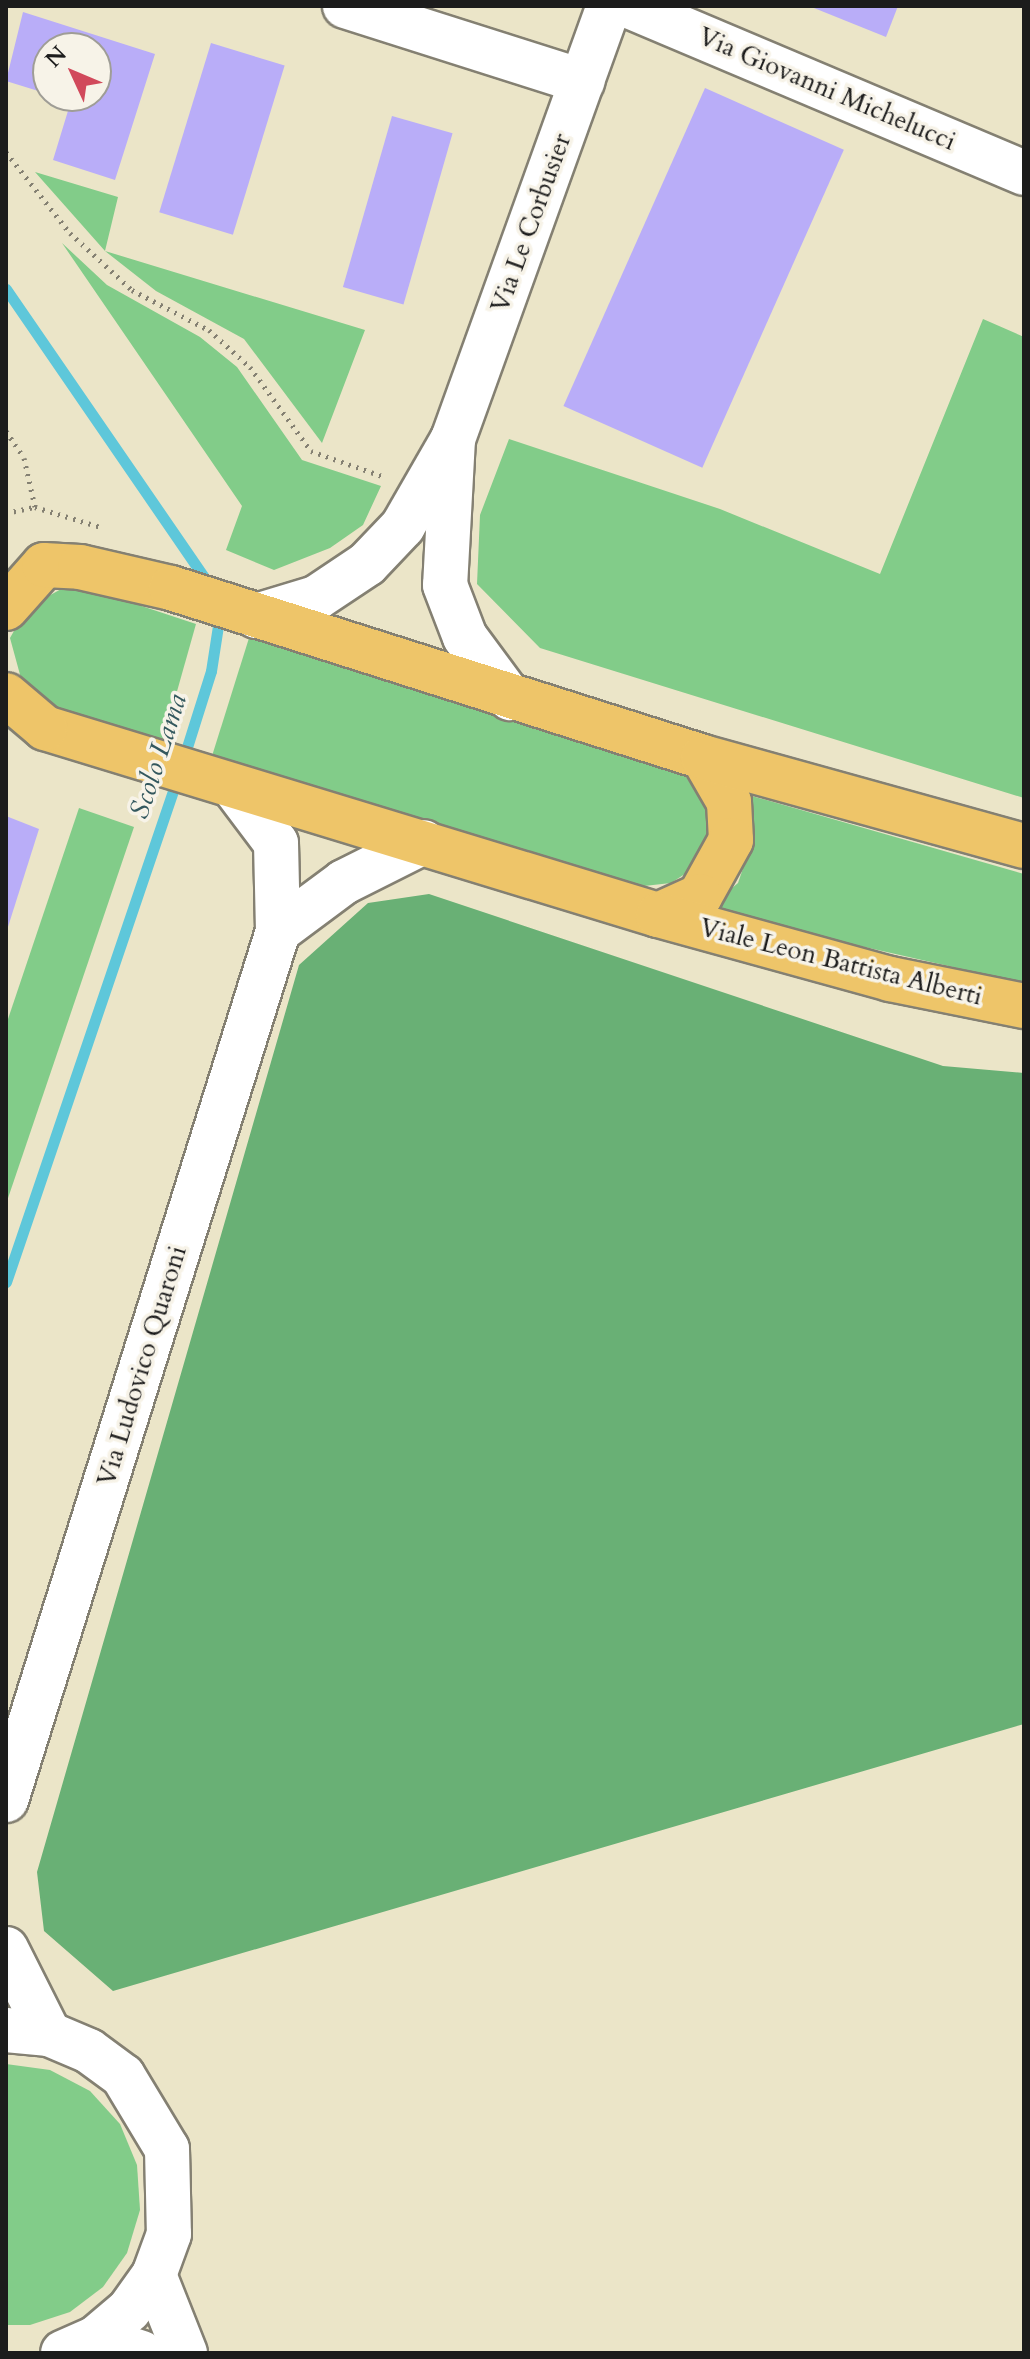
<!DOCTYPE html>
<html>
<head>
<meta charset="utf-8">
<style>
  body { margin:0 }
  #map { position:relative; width:1030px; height:2359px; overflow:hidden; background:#ebe5c8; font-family:Cardo,serif }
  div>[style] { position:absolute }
  .green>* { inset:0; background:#82cc89 }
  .forest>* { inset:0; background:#69b075 }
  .stream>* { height:11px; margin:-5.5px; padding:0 5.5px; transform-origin:5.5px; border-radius:5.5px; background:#5ec7da }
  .building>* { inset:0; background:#b9adf8; transform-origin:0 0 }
  .path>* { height:5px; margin-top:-2.5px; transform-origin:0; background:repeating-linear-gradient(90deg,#848072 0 2px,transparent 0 8px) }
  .roads { filter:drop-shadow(2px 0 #848072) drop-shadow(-2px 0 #848072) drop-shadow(0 2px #848072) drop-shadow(0 -2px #848072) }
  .minor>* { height:44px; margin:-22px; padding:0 22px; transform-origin:22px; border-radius:22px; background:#fff }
  .major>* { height:44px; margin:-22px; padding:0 22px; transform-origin:22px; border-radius:22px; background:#eec569 }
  span { translate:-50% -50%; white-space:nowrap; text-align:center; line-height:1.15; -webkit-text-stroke:7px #f7f3e8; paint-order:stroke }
  .street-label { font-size:26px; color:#1c1c1c }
  .water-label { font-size:28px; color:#33585e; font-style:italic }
  .frame { position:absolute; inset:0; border:8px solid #1c1c1c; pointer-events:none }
  .north { position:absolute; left:32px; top:32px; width:80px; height:80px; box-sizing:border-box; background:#f7f3e8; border:2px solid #9f9d96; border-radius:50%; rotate:314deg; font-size:22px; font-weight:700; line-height:32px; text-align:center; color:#1c1c1c }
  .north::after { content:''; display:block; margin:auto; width:28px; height:36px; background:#d1495b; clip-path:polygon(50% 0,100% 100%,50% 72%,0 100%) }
</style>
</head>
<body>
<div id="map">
  <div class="green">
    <div style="clip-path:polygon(35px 172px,118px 197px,105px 251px,365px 330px,322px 443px,244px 339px,156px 291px,105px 251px)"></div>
    <div style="clip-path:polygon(62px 243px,107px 285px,200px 337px,237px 367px,302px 460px,381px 486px,363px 525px,330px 548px,274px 570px,226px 550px,242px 506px)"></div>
    <div style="clip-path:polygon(983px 319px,1024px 337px,1024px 798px,540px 648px,477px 584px,480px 515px,509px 439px,720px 509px,880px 574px)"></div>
    <div style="clip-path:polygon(72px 583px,196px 624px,163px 741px,41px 703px,22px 682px,10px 638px,27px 608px)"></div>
    <div style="clip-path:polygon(249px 638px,685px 775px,711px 815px,711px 844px,694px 868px,671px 883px,644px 886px,212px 756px)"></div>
    <div style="clip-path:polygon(745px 794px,1024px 874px,1024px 983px,705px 911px,738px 883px,751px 845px)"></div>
    <div style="clip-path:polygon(79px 808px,134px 827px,6px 1204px,6px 1025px)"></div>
    <div style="clip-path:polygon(6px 2064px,50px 2070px,90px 2091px,120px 2124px,137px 2165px,140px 2210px,127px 2253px,103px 2287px,70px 2312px,30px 2325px,6px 2325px)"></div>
  </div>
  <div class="forest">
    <div style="clip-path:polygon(429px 894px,943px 1066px,1024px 1073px,1024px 1724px,113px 1991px,44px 1931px,37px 1872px,299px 965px,368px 903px)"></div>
  </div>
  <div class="stream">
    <div style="left:6px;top:289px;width:362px;rotate:55.5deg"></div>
    <div style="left:182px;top:763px;width:96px;rotate:-72.5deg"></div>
    <div style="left:211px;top:671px;width:59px;rotate:-81.2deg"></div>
    <div style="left:6px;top:1282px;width:531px;rotate:-71.22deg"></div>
  </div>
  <div class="building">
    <div style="clip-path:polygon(809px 6px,898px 6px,886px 37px)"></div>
    <div style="clip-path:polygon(23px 12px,155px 54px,115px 180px,53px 160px,71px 101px,57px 96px,96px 96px,96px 48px,48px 48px,48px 94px,6px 81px)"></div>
    <div style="left:211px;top:43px;width:77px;height:177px;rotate:17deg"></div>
    <div style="left:705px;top:88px;width:152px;height:348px;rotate:24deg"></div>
    <div style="left:392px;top:116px;width:63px;height:178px;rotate:16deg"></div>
    <div style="clip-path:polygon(6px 816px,39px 829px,7px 930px,6px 930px)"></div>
  </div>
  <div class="path">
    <div style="left:6px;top:152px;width:103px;rotate:51.7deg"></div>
    <div style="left:70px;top:233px;width:84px;rotate:42.6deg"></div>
    <div style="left:132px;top:290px;width:87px;rotate:27.5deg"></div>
    <div style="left:209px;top:330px;width:55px;rotate:42.1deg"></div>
    <div style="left:250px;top:367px;width:104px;rotate:54deg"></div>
    <div style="left:311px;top:451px;width:78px;rotate:19.4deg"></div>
    <div style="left:6px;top:431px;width:32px;rotate:56deg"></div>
    <div style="left:24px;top:458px;width:50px;rotate:77.3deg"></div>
    <div style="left:6px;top:513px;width:30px;rotate:-12deg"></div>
    <div style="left:35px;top:507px;width:69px;rotate:16.9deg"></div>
  </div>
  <div class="roads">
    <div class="minor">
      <div style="left:345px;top:6px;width:249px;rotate:17.6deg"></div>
      <div style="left:629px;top:6px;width:429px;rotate:22.9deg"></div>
      <div style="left:453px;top:439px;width:146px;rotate:93.1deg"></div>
      <div style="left:445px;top:585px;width:56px;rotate:69deg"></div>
      <div style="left:465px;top:637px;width:76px;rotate:53.6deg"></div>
      <div style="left:256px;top:616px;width:63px;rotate:-16.7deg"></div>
      <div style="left:316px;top:598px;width:61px;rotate:-33.7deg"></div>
      <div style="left:367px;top:564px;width:52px;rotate:-46.5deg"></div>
      <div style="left:403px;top:526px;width:100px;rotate:-60.1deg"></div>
      <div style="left:453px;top:439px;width:460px;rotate:-70.2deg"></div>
      <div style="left:278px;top:931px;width:82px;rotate:-36.6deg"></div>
      <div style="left:344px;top:882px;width:89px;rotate:-26.6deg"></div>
      <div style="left:6px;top:1800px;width:911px;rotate:-72.62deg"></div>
      <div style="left:278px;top:931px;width:88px;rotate:-91.3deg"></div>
      <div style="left:276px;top:843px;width:71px;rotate:-127deg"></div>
      <div style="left:6px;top:1949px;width:95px;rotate:63.2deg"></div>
      <div style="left:6px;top:2030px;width:43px;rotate:5.3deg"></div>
      <div style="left:49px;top:2034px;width:43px;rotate:23deg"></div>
      <div style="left:89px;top:2051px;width:42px;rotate:36.3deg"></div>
      <div style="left:123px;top:2076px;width:85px;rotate:58.9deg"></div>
      <div style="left:167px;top:2149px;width:85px;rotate:88.7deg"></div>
      <div style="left:169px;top:2234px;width:44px;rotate:110.1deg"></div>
      <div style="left:154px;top:2275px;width:43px;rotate:125.5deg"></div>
      <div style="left:129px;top:2310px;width:43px;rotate:139.7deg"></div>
      <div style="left:96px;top:2338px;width:36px;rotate:156deg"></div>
      <div style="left:154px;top:2275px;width:84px;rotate:68.3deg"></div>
      <div style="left:96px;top:2338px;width:48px;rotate:18.1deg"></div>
    </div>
    <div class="major">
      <div style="left:6px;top:608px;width:57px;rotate:-48.5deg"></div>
      <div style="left:44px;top:565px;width:36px;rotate:3deg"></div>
      <div style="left:80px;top:567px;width:93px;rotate:13deg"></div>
      <div style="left:171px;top:588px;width:558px;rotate:17.62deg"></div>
      <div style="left:703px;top:757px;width:52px;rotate:60deg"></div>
      <div style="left:729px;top:802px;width:38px;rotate:87deg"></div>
      <div style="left:731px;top:840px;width:64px;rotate:119deg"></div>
      <div style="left:700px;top:896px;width:46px;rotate:155.7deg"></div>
      <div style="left:658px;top:915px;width:641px;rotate:-163.04deg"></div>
      <div style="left:45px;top:728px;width:51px;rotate:-139.8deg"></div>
      <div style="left:703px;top:757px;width:333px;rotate:15.5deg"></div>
      <div style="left:658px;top:915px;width:241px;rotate:15.4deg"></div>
      <div style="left:890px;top:979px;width:137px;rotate:11.4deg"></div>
    </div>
  </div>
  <div class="street-label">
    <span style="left:827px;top:89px;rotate:23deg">Via Giovanni Michelucci</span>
    <span style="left:531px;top:223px;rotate:-70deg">Via Le Corbusier</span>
    <span style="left:841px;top:962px;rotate:14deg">Viale Leon Battista Alberti</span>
    <span style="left:142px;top:1366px;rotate:-73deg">Via Ludovico Quaroni</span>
  </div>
  <div class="water-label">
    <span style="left:158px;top:756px;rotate:-72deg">Scolo Lama</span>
  </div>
  <div class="frame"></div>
  <div class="north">N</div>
</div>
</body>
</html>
